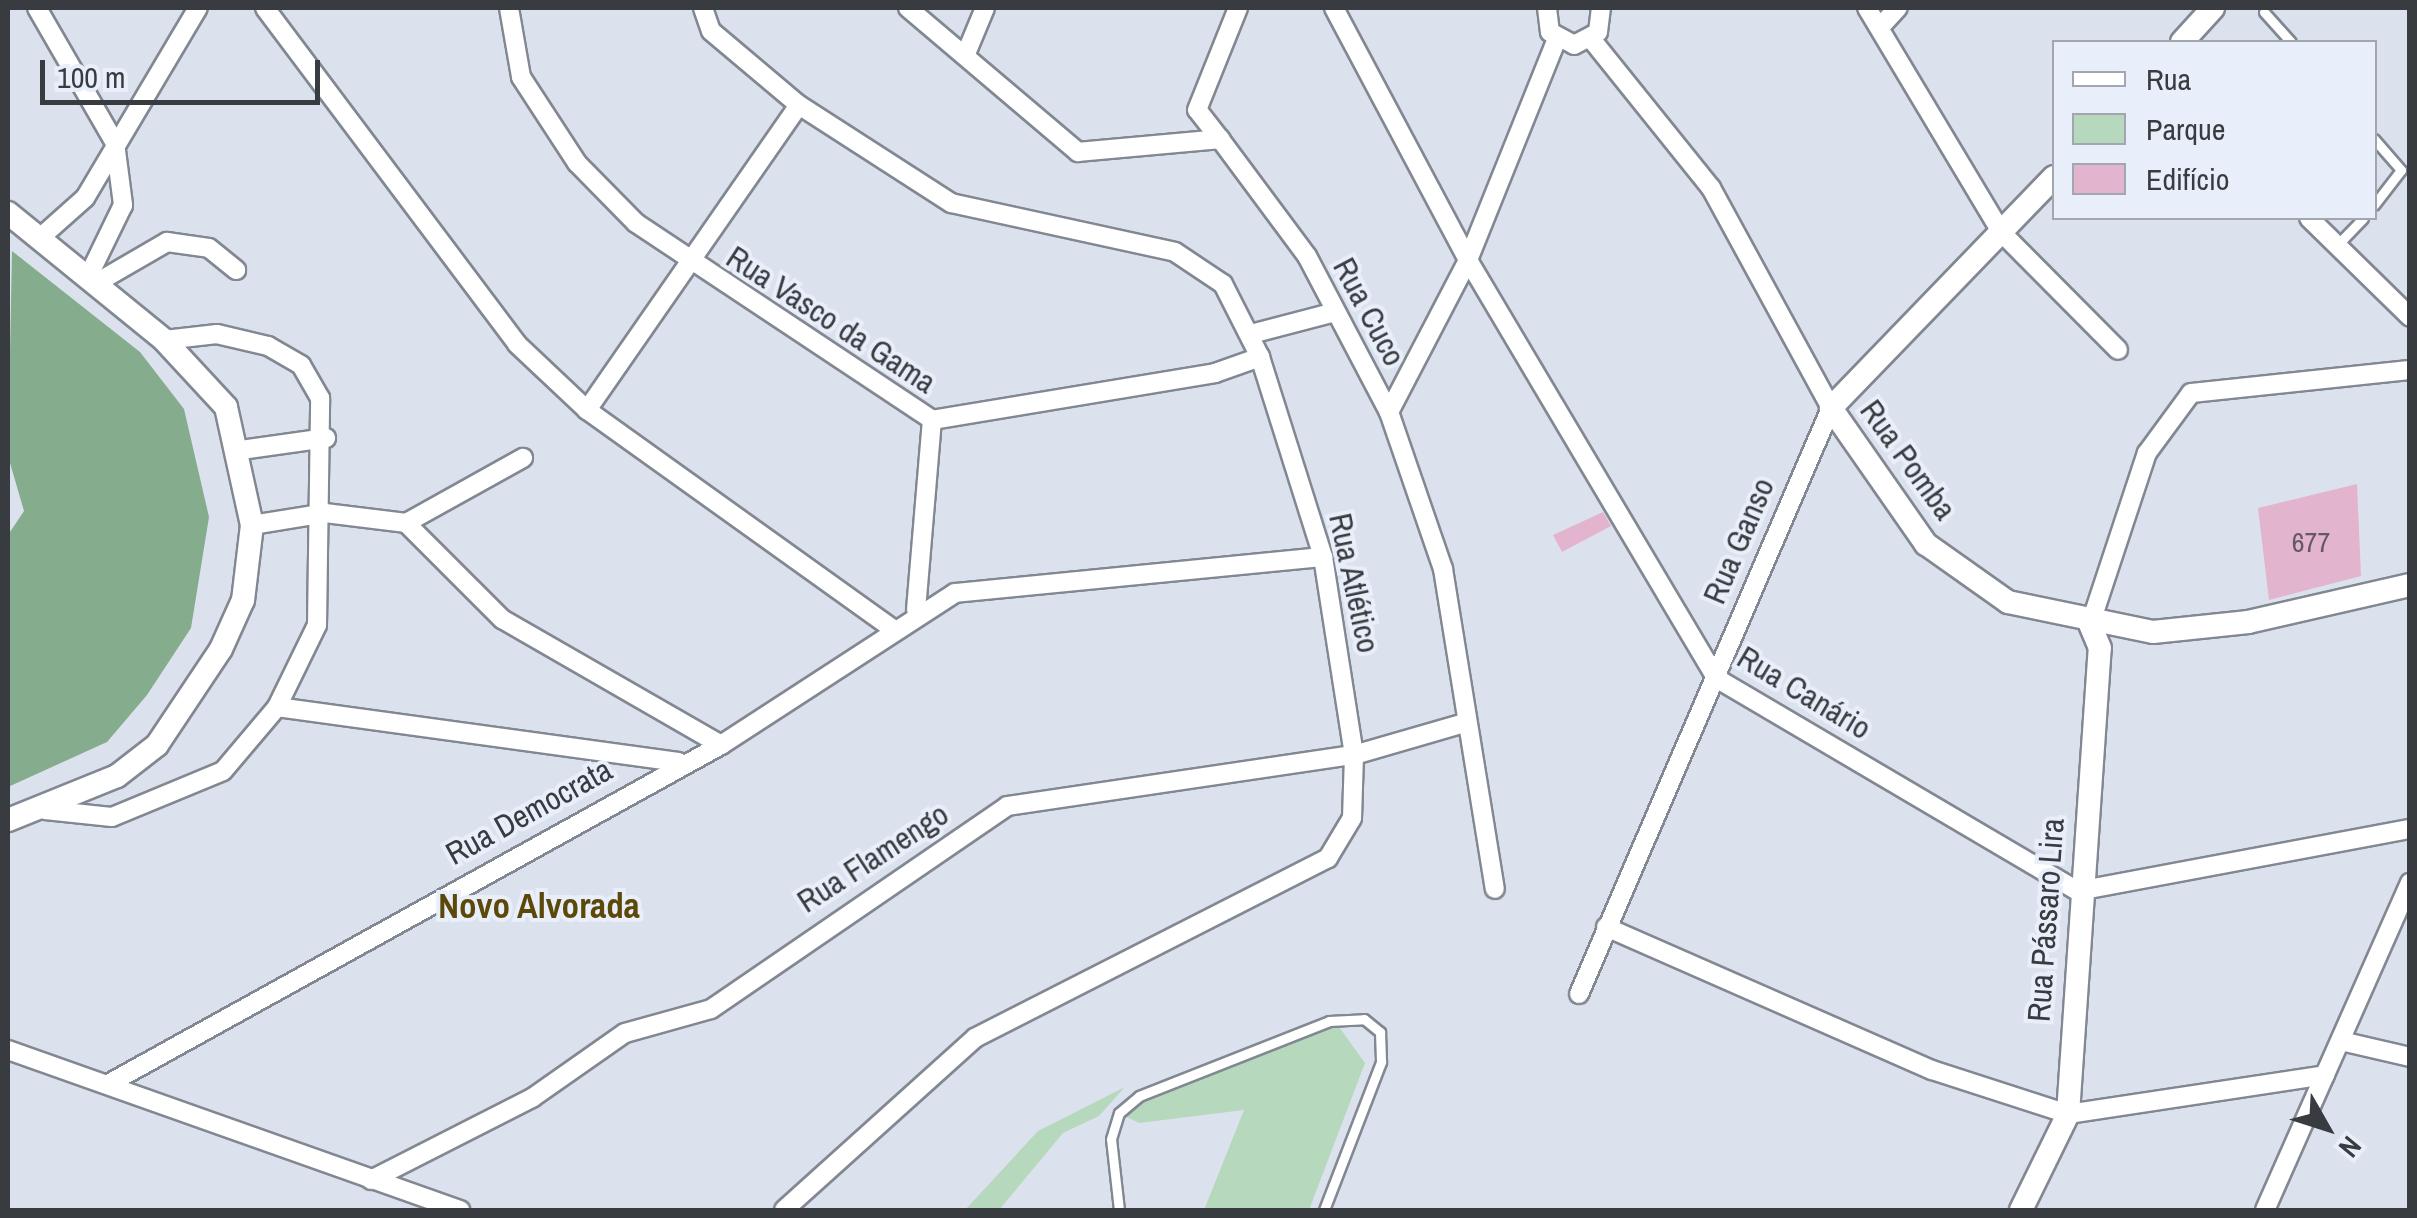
<!DOCTYPE html>
<html>
<head>
<meta charset="utf-8">
<style>
  body { margin:0 }
  #map { position:relative; width:2417px; height:1218px; overflow:hidden; background:#dce2ed; font-family:"Archivo Narrow",sans-serif }
  div>[style] { position:absolute }
  .green>* { inset:0; background:#b6d8bd }
  .forest>* { inset:0; background:#84ac8d }
  .building>* { inset:0; background:#e3b4cd }
  .roads { filter:drop-shadow(2px 0 #828892) drop-shadow(-2px 0 #828892) drop-shadow(0 2px #828892) drop-shadow(0 -2px #828892) }
  .lane>* { height:9px; margin:-4.5px; padding:0 4.5px; transform-origin:4.5px; border-radius:4.5px; background:#fff }
  .street>* { height:18px; margin:-9px; padding:0 9px; transform-origin:9px; border-radius:9px; background:#fff }
  .secondary>* { height:22px; margin:-11px; padding:0 11px; transform-origin:11px; border-radius:11px; background:#fff }
  span { translate:-50% -50%; white-space:nowrap; text-align:center; line-height:1.15; -webkit-text-stroke:8px #e9effa; paint-order:stroke }
  .number-label { font-size:28px; color:#635962 }
  .number-label span { -webkit-text-stroke-width:0 }
  .street-label { font-size:32px; color:#383b3f }
  .neighbourhood-label { font-size:35px; color:#5c4909; font-weight:700 }
  .frame { position:absolute; inset:0; border:10px solid #383b3f; pointer-events:none }
  .legend { position:absolute; left:2052px; top:40px; width:325px; height:180px; box-sizing:border-box; background:#e9effa; border:2px solid #a2a7af; margin:0; padding:12px 18px; list-style:none; font-size:30px; color:#383b3f }
  .legend li { display:flex; align-items:center; gap:20px; height:50px }
  .legend b { width:50px; border:2px solid #a2a7af }
  .north { position:absolute; left:2277px; top:1078px; width:100px; height:100px; -webkit-text-stroke:8px #e9effa; paint-order:stroke; rotate:129deg; font-size:28px; font-weight:700; line-height:40px; text-align:center; color:#383b3f }
  .north::after { content:''; display:block; margin:auto; width:35px; height:45px; background:#383b3f; clip-path:polygon(50% 0,100% 100%,50% 72%,0 100%) }
  .scale { position:absolute; left:40px; top:60px; width:280px; height:45px; box-sizing:border-box; border:5px solid #383b3f; border-top:0; padding-left:12px; font-size:30px; line-height:35px; white-space:nowrap; color:#383b3f; -webkit-text-stroke:8px #e9effa; paint-order:stroke }
</style>
</head>
<body>
<div id="map">
  <div class="green">
    <div style="clip-path:polygon(1334px 1020px,1365px 1063px,1309px 1210px,1204px 1210px,1244px 1110px,1139px 1123px,1119px 1113px,1139px 1096px)"></div>
    <div style="clip-path:polygon(1125px 1087px,1099px 1116px,1063px 1133px,999px 1210px,965px 1210px,1038px 1131px)"></div>
  </div>
  <div class="forest">
    <div style="clip-path:polygon(12px 251px,140px 352px,184px 409px,209px 517px,191px 628px,147px 695px,107px 742px,8px 787px,8px 535px,24px 511px,8px 456px)"></div>
  </div>
  <div class="building">
    <div style="clip-path:polygon(2357px 484px,2361px 576px,2269px 600px,2258px 508px)"></div>
    <div style="clip-path:polygon(1603px 512px,1611px 526px,1562px 552px,1553px 535px)"></div>
  </div>
  <div class="roads">
    <div class="lane">
      <div style="left:2264px;top:12px;width:40px;rotate:48deg"></div>
      <div style="left:2374px;top:139px;width:41px;rotate:48.9deg"></div>
      <div style="left:2401px;top:170px;width:44px;rotate:127.6deg"></div>
      <div style="left:2340px;top:242px;width:33px;rotate:-46deg"></div>
      <div style="left:1119px;top:1210px;width:71px;rotate:-96.4deg"></div>
      <div style="left:1111px;top:1139px;width:27px;rotate:-73deg"></div>
      <div style="left:1119px;top:1113px;width:26px;rotate:-40deg"></div>
      <div style="left:1139px;top:1096px;width:204px;rotate:-21.5deg"></div>
      <div style="left:1329px;top:1021px;width:35px;rotate:-3deg"></div>
      <div style="left:1364px;top:1019px;width:21px;rotate:39deg"></div>
      <div style="left:1380px;top:1032px;width:30px;rotate:88deg"></div>
      <div style="left:1381px;top:1062px;width:159px;rotate:111.1deg"></div>
    </div>
    <div class="street">
      <div style="left:37px;top:8px;width:156px;rotate:60deg"></div>
      <div style="left:115px;top:143px;width:63px;rotate:82.6deg"></div>
      <div style="left:123px;top:205px;width:78px;rotate:115.9deg"></div>
      <div style="left:265px;top:8px;width:420px;rotate:53.1deg"></div>
      <div style="left:517px;top:344px;width:96px;rotate:43.3deg"></div>
      <div style="left:587px;top:410px;width:378px;rotate:35.6deg"></div>
      <div style="left:509px;top:8px;width:70px;rotate:80.1deg"></div>
      <div style="left:521px;top:77px;width:103px;rotate:56.9deg"></div>
      <div style="left:577px;top:163px;width:84px;rotate:45.5deg"></div>
      <div style="left:636px;top:223px;width:356px;rotate:33.6deg"></div>
      <div style="left:932px;top:420px;width:287px;rotate:-9.4deg"></div>
      <div style="left:1215px;top:373px;width:48px;rotate:-19.6deg"></div>
      <div style="left:703px;top:8px;width:24px;rotate:71deg"></div>
      <div style="left:711px;top:31px;width:115px;rotate:40.1deg"></div>
      <div style="left:799px;top:105px;width:181px;rotate:32.8deg"></div>
      <div style="left:951px;top:203px;width:229px;rotate:12.3deg"></div>
      <div style="left:1175px;top:252px;width:58px;rotate:33.7deg"></div>
      <div style="left:1223px;top:284px;width:82px;rotate:63.1deg"></div>
      <div style="left:1260px;top:357px;width:210px;rotate:72.5deg"></div>
      <div style="left:1323px;top:557px;width:200px;rotate:81.1deg"></div>
      <div style="left:1354px;top:755px;width:63px;rotate:91.8deg"></div>
      <div style="left:1352px;top:818px;width:47px;rotate:121deg"></div>
      <div style="left:1328px;top:858px;width:396px;rotate:153deg"></div>
      <div style="left:975px;top:1038px;width:257px;rotate:138deg"></div>
      <div style="left:908px;top:8px;width:223px;rotate:40.3deg"></div>
      <div style="left:1078px;top:152px;width:143px;rotate:-5.2deg"></div>
      <div style="left:1220px;top:139px;width:146px;rotate:53.4deg"></div>
      <div style="left:1307px;top:256px;width:176px;rotate:62.3deg"></div>
      <div style="left:1389px;top:412px;width:166px;rotate:71deg"></div>
      <div style="left:1443px;top:569px;width:324px;rotate:80.8deg"></div>
      <div style="left:1334px;top:8px;width:285px;rotate:62deg"></div>
      <div style="left:1468px;top:260px;width:486px;rotate:59.3deg"></div>
      <div style="left:1716px;top:678px;width:420px;rotate:30.5deg"></div>
      <div style="left:2078px;top:891px;width:338px;rotate:-10.6deg"></div>
      <div style="left:1547px;top:8px;width:24px;rotate:83deg"></div>
      <div style="left:1550px;top:32px;width:27px;rotate:28deg"></div>
      <div style="left:1574px;top:45px;width:27px;rotate:-28deg"></div>
      <div style="left:1598px;top:32px;width:24px;rotate:-83deg"></div>
      <div style="left:1867px;top:8px;width:261px;rotate:59.1deg"></div>
      <div style="left:2001px;top:232px;width:166px;rotate:45.2deg"></div>
      <div style="left:1880px;top:27px;width:26px;rotate:-47deg"></div>
      <div style="left:965px;top:56px;width:52px;rotate:-67.4deg"></div>
      <div style="left:1220px;top:139px;width:37px;rotate:-128deg"></div>
      <div style="left:1197px;top:110px;width:110px;rotate:-68.1deg"></div>
      <div style="left:2309px;top:218px;width:141px;rotate:44.4deg"></div>
      <div style="left:41px;top:237px;width:59px;rotate:-41.6deg"></div>
      <div style="left:85px;top:198px;width:221px;rotate:-59.3deg"></div>
      <div style="left:98px;top:282px;width:80px;rotate:-30.1deg"></div>
      <div style="left:167px;top:242px;width:42px;rotate:8.1deg"></div>
      <div style="left:209px;top:248px;width:35px;rotate:39deg"></div>
      <div style="left:1251px;top:334px;width:87px;rotate:-14.7deg"></div>
      <div style="left:587px;top:410px;width:371px;rotate:-55.2deg"></div>
      <div style="left:1389px;top:412px;width:171px;rotate:-62.5deg"></div>
      <div style="left:1468px;top:260px;width:238px;rotate:-68.1deg"></div>
      <div style="left:241px;top:450px;width:86px;rotate:-8deg"></div>
      <div style="left:406px;top:523px;width:136px;rotate:45deg"></div>
      <div style="left:502px;top:619px;width:253px;rotate:29.9deg"></div>
      <div style="left:252px;top:525px;width:74px;rotate:-9.3deg"></div>
      <div style="left:325px;top:513px;width:82px;rotate:7deg"></div>
      <div style="left:406px;top:523px;width:134px;rotate:-29.1deg"></div>
      <div style="left:916px;top:610px;width:191px;rotate:-85.2deg"></div>
      <div style="left:2090px;top:625px;width:181px;rotate:-71.7deg"></div>
      <div style="left:2147px;top:453px;width:74px;rotate:-53.7deg"></div>
      <div style="left:2191px;top:393px;width:220px;rotate:-6deg"></div>
      <div style="left:277px;top:707px;width:405px;rotate:7.8deg"></div>
      <div style="left:45px;top:810px;width:67px;rotate:6deg"></div>
      <div style="left:112px;top:817px;width:120px;rotate:-22.5deg"></div>
      <div style="left:223px;top:771px;width:84px;rotate:-49.8deg"></div>
      <div style="left:277px;top:707px;width:91px;rotate:-64deg"></div>
      <div style="left:317px;top:625px;width:227px;rotate:-89.2deg"></div>
      <div style="left:320px;top:398px;width:38px;rotate:-120deg"></div>
      <div style="left:301px;top:365px;width:38px;rotate:-150deg"></div>
      <div style="left:268px;top:346px;width:52px;rotate:-166.8deg"></div>
      <div style="left:217px;top:334px;width:53px;rotate:173.5deg"></div>
      <div style="left:1606px;top:927px;width:356px;rotate:23.7deg"></div>
      <div style="left:1932px;top:1070px;width:143px;rotate:17.9deg"></div>
      <div style="left:2068px;top:1114px;width:260px;rotate:-8.6deg"></div>
      <div style="left:1579px;top:994px;width:638px;rotate:-66.73deg"></div>
      <div style="left:1831px;top:408px;width:251px;rotate:-118.6deg"></div>
      <div style="left:1711px;top:188px;width:191px;rotate:-128.8deg"></div>
      <div style="left:2341px;top:1041px;width:71px;rotate:13.1deg"></div>
      <div style="left:8px;top:1050px;width:480px;rotate:19.5deg"></div>
      <div style="left:110px;top:1083px;width:698px;rotate:-28.95deg"></div>
      <div style="left:721px;top:745px;width:279px;rotate:-33deg"></div>
      <div style="left:955px;top:593px;width:370px;rotate:-5.6deg"></div>
      <div style="left:371px;top:1180px;width:181px;rotate:-27deg"></div>
      <div style="left:532px;top:1098px;width:113px;rotate:-35deg"></div>
      <div style="left:625px;top:1033px;width:89px;rotate:-15.6deg"></div>
      <div style="left:711px;top:1009px;width:359px;rotate:-34.4deg"></div>
      <div style="left:1007px;top:806px;width:351px;rotate:-8.4deg"></div>
      <div style="left:1354px;top:755px;width:111px;rotate:-16.2deg"></div>
      <div style="left:2265px;top:1210px;width:358px;rotate:-66.1deg"></div>
    </div>
    <div class="secondary">
      <div style="left:2182px;top:42px;width:46px;rotate:-47.6deg"></div>
      <div style="left:2054px;top:177px;width:321px;rotate:134deg"></div>
      <div style="left:1831px;top:408px;width:166px;rotate:55.1deg"></div>
      <div style="left:1926px;top:544px;width:100px;rotate:35.3deg"></div>
      <div style="left:2008px;top:602px;width:148px;rotate:11.7deg"></div>
      <div style="left:2153px;top:632px;width:96px;rotate:-6deg"></div>
      <div style="left:2248px;top:622px;width:166px;rotate:-12.9deg"></div>
      <div style="left:8px;top:213px;width:201px;rotate:39.1deg"></div>
      <div style="left:164px;top:340px;width:91px;rotate:47.2deg"></div>
      <div style="left:226px;top:407px;width:121px;rotate:77.6deg"></div>
      <div style="left:252px;top:525px;width:76px;rotate:96.8deg"></div>
      <div style="left:243px;top:600px;width:54px;rotate:114.2deg"></div>
      <div style="left:221px;top:649px;width:115px;rotate:123.7deg"></div>
      <div style="left:157px;top:745px;width:51px;rotate:142.2deg"></div>
      <div style="left:117px;top:776px;width:118px;rotate:158deg"></div>
      <div style="left:2021px;top:1210px;width:107px;rotate:-63.9deg"></div>
      <div style="left:2068px;top:1114px;width:467px;rotate:-86.1deg"></div>
      <div style="left:2100px;top:648px;width:25px;rotate:-113deg"></div>
    </div>
  </div>
  <div class="number-label">
    <span style="left:2311px;top:542px">677</span>
  </div>
  <div class="street-label">
    <span style="left:1369px;top:312px;rotate:62deg">Rua Cuco</span>
    <span style="left:831px;top:320px;rotate:33deg">Rua Vasco da Gama</span>
    <span style="left:1908px;top:460px;rotate:54deg">Rua Pomba</span>
    <span style="left:1739px;top:541px;rotate:-67deg">Rua Ganso</span>
    <span style="left:1354px;top:583px;rotate:78deg">Rua Atlético</span>
    <span style="left:1804px;top:693px;rotate:31deg">Rua Canário</span>
    <span style="left:529px;top:812px;rotate:-29deg">Rua Democrata</span>
    <span style="left:873px;top:858px;rotate:-33deg">Rua Flamengo</span>
    <span style="left:2046px;top:920px;rotate:-86deg">Rua Pássaro Lira</span>
  </div>
  <div class="neighbourhood-label">
    <span style="left:539px;top:906px">Novo Alvorada</span>
  </div>
  <div class="frame"></div>
  <ul class="legend">
  <li><b style="height:12px;background:#fff"></b>Rua</li>
  <li><b style="height:28px;background:#b6d8bd"></b>Parque</li>
  <li><b style="height:28px;background:#e3b4cd"></b>Edifício</li>
  </ul>
  <div class="north">N</div>
  <div class="scale">100 m</div>
</div>
</body>
</html>
